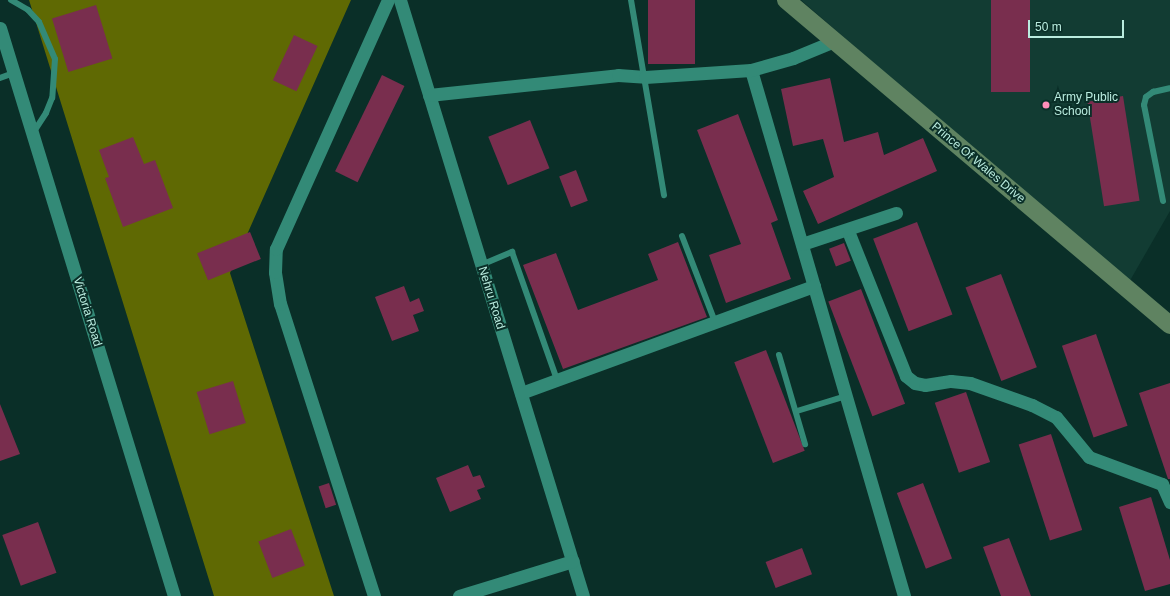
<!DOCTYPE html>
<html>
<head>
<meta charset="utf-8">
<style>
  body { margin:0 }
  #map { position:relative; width:1170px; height:596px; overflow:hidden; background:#0a2f28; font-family:Arial,sans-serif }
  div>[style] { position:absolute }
  .built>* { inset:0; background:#123c33 }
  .forest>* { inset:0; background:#5f6903 }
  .building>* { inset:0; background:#792e4e; transform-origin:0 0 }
  .service>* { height:6px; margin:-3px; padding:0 3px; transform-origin:3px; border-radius:3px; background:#338a77 }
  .minor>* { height:13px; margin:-6.5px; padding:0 6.5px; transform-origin:6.5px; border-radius:6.5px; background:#338a77 }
  .secondary>* { height:18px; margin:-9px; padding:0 9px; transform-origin:9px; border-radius:9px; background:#5f8361 }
  .dots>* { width:11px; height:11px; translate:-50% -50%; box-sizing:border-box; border:2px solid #0a2f28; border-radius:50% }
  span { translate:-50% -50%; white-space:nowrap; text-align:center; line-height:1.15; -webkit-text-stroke:4px #0a2f28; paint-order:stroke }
  .poi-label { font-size:12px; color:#baecdf }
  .left { translate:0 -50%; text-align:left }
  .street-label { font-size:12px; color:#baecdf }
  .scale { position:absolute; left:1028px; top:20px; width:96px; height:18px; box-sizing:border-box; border:2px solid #baecdf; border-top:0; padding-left:5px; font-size:12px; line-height:14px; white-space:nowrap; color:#baecdf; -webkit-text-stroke:3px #0a2f28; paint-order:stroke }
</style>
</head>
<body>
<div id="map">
  <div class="built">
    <div style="clip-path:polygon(801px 0,1170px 0,1170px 211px,1128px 284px)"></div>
  </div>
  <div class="forest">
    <div style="clip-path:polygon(29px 0,351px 0,230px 273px,334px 596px,214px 596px)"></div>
  </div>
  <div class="building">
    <div style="left:648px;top:0;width:47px;height:64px"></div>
    <div style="left:991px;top:0;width:39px;height:92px"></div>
    <div style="left:96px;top:5px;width:56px;height:46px;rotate:73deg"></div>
    <div style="left:294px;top:35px;width:26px;height:50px;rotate:25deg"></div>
    <div style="left:382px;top:75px;width:25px;height:107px;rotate:26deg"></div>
    <div style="clip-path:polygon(830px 78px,844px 142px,878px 132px,884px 155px,923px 138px,937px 171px,818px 224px,803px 191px,834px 177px,823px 139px,793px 146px,781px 89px)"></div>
    <div style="left:1123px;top:96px;width:106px;height:36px;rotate:81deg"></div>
    <div style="clip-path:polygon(738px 114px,778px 220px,771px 223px,791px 279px,726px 303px,709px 255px,741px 244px,697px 130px)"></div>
    <div style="left:530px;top:120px;width:52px;height:45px;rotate:68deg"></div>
    <div style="clip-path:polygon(133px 137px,144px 164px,155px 160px,173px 208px,123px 227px,105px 178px,109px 177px,99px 150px)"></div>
    <div style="left:576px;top:170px;width:33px;height:18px;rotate:69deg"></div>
    <div style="left:917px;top:222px;width:99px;height:47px;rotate:69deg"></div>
    <div style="left:250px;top:232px;width:29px;height:57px;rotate:68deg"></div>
    <div style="clip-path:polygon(678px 242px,707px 317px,563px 369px,523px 265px,556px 253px,578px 310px,658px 280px,648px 254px)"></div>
    <div style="left:844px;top:243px;width:19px;height:16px;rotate:69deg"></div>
    <div style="left:1001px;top:274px;width:100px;height:38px;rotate:69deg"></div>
    <div style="clip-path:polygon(404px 286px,410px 302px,419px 298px,424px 311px,413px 315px,419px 331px,392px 341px,375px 297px)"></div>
    <div style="left:861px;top:289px;width:123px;height:35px;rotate:69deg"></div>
    <div style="left:1096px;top:334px;width:97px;height:36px;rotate:71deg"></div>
    <div style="left:766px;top:350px;width:108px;height:34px;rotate:69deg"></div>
    <div style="left:233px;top:381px;width:44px;height:38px;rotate:73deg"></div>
    <div style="clip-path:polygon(1170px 383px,1170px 479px,1168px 479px,1139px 393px)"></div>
    <div style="left:966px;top:392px;width:74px;height:33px;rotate:71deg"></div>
    <div style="clip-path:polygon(0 404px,20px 454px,0 461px)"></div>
    <div style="left:1051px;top:434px;width:101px;height:34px;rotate:72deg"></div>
    <div style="clip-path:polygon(468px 465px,473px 477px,480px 475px,485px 487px,477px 490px,481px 499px,450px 512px,436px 478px)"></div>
    <div style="left:329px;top:483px;width:23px;height:11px;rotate:72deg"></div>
    <div style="left:923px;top:483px;width:81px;height:28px;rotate:69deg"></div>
    <div style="clip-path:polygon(1151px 497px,1170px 560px,1170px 584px,1145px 591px,1119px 507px)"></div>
    <div style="left:38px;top:522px;width:54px;height:38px;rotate:70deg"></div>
    <div style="left:291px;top:529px;width:39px;height:35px;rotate:69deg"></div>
    <div style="clip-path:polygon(1009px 538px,1031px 596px,1001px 596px,983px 547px)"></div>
    <div style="left:802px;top:548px;width:28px;height:39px;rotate:69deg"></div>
  </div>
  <div class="service">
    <div style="left:11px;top:0;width:20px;rotate:30deg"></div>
    <div style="left:28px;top:10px;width:16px;rotate:47deg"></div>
    <div style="left:39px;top:22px;width:40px;rotate:66.6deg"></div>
    <div style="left:55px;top:59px;width:39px;rotate:94deg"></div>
    <div style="left:52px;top:98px;width:16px;rotate:112deg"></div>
    <div style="left:46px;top:113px;width:24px;rotate:123deg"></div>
    <div style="left:631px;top:0;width:198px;rotate:80.4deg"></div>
    <div style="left:0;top:78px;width:15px;rotate:-20deg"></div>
    <div style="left:1163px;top:201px;width:98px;rotate:-101.2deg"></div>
    <div style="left:1144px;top:105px;width:8px;rotate:-76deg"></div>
    <div style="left:1146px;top:97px;width:9px;rotate:-36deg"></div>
    <div style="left:1153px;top:92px;width:17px;rotate:-13deg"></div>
    <div style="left:682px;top:236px;width:92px;rotate:69deg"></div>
    <div style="left:481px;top:265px;width:34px;rotate:-23deg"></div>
    <div style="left:512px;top:252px;width:136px;rotate:70.6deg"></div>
    <div style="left:779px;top:355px;width:93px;rotate:73.7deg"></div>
    <div style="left:797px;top:411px;width:51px;rotate:-17deg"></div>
  </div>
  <div class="minor">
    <div style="left:400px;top:0;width:623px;rotate:72.93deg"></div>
    <div style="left:0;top:28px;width:594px;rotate:72.97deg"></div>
    <div style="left:751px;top:70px;width:548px;rotate:73.78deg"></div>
    <div style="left:429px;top:95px;width:190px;rotate:-6deg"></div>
    <div style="left:618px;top:75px;width:27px;rotate:4deg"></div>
    <div style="left:645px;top:77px;width:106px;rotate:-3.8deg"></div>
    <div style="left:751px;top:70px;width:44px;rotate:-15.9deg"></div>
    <div style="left:793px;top:58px;width:44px;rotate:-22.5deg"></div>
    <div style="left:848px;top:231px;width:156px;rotate:68.2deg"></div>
    <div style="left:906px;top:376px;width:11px;rotate:38deg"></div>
    <div style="left:915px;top:383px;width:10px;rotate:11deg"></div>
    <div style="left:925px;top:385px;width:26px;rotate:-9deg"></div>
    <div style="left:951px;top:381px;width:19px;rotate:6deg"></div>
    <div style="left:970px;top:383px;width:66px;rotate:19.5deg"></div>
    <div style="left:1032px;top:405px;width:27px;rotate:27deg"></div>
    <div style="left:1056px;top:417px;width:52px;rotate:50.5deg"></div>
    <div style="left:1089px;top:457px;width:78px;rotate:20.3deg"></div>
    <div style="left:1162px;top:484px;width:20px;rotate:66deg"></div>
    <div style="left:802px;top:244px;width:99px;rotate:-18.3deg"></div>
    <div style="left:521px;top:393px;width:312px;rotate:-20.1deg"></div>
    <div style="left:374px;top:596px;width:307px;rotate:-107.8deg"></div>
    <div style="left:280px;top:304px;width:32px;rotate:-99deg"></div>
    <div style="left:275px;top:272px;width:23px;rotate:-88deg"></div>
    <div style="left:276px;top:249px;width:273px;rotate:-65.8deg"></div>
    <div style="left:459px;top:596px;width:119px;rotate:-17.1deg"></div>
  </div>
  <div class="secondary">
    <div style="left:786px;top:0;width:503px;rotate:40.24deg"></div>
  </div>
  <div class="dots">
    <div style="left:1046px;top:105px;background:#ff8eb9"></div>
  </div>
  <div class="poi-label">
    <span class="left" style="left:1054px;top:105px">Army Public<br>School</span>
  </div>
  <div class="street-label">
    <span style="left:978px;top:163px;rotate:40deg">Prince Of Wales Drive</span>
    <span style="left:491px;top:298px;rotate:73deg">Nehru Road</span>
    <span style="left:87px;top:312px;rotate:73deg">Victoria Road</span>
  </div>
  <div class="scale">50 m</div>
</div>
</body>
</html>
